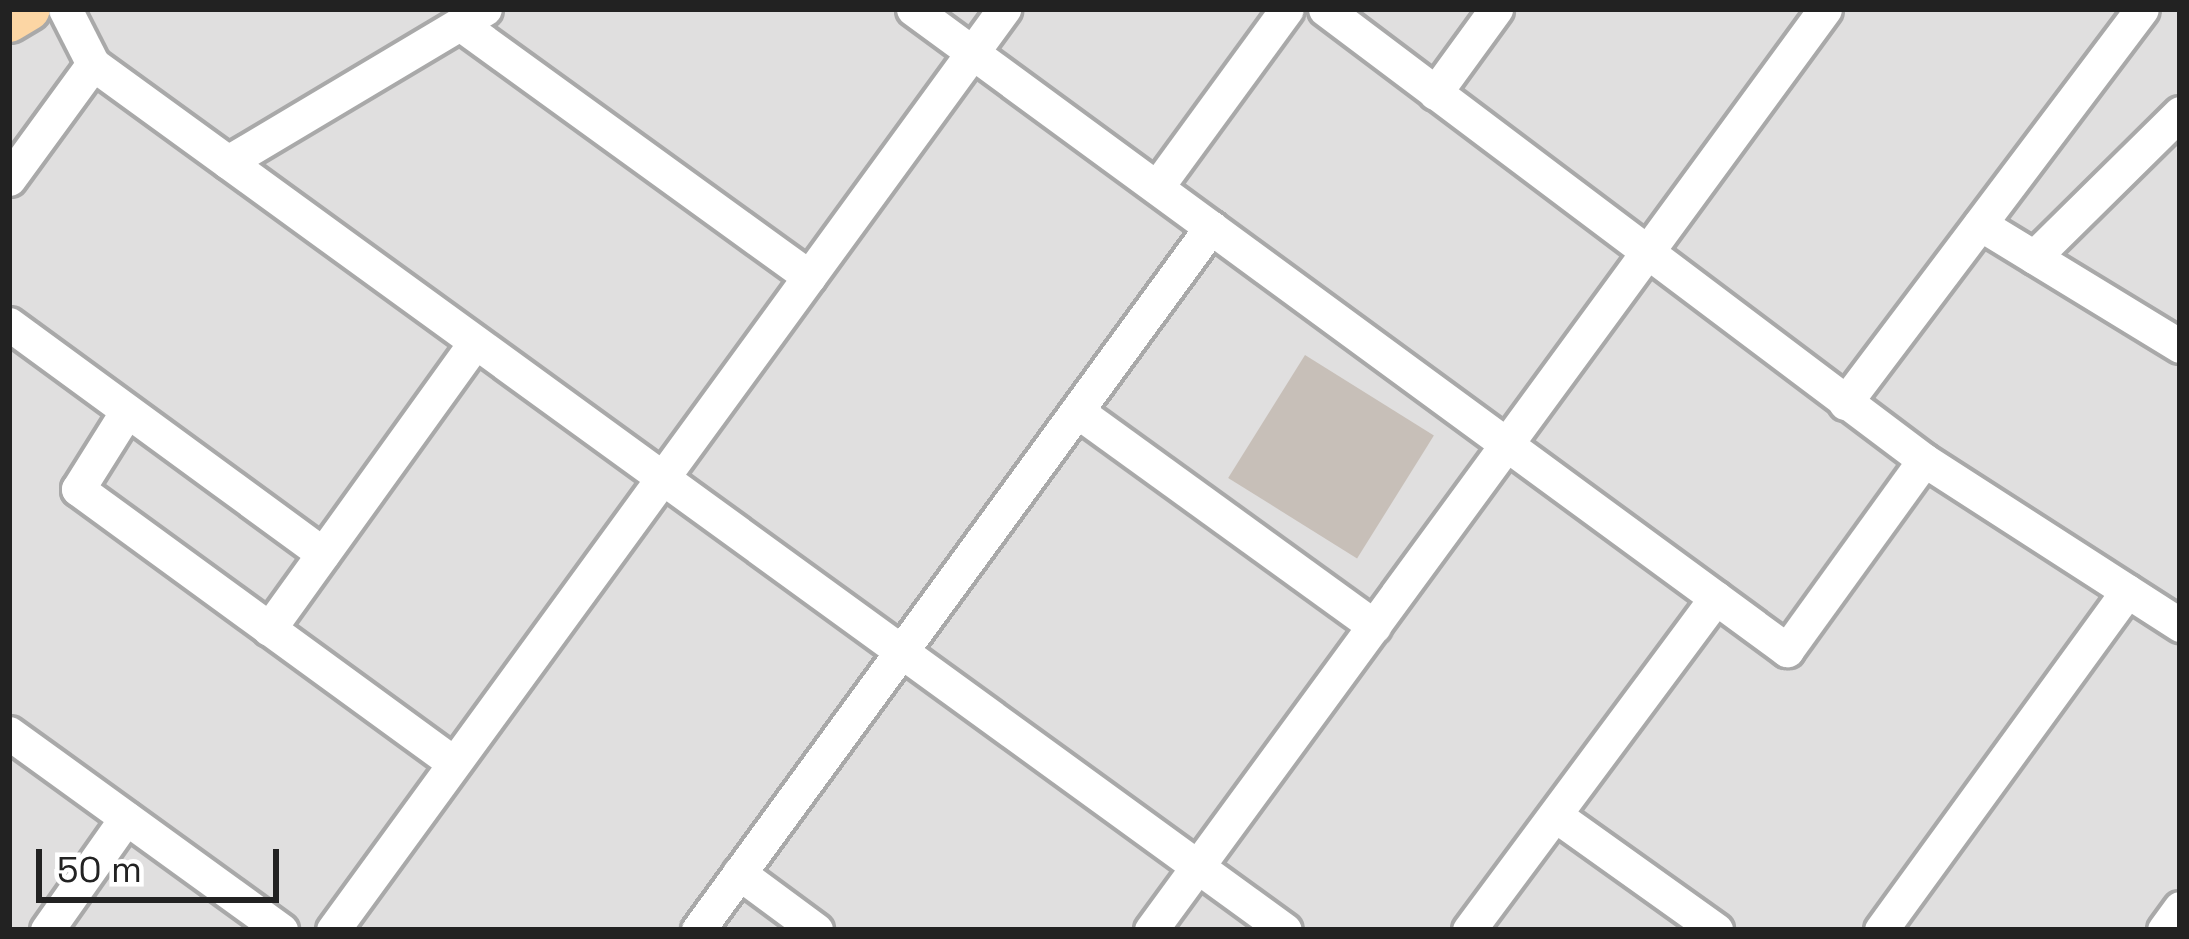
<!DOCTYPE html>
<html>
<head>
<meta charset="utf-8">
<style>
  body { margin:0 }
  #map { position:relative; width:2189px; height:939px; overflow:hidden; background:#f2efe9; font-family:"Space Grotesk",sans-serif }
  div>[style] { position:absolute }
  .residential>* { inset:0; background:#e0dfdf; transform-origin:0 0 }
  .building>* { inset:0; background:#c7bfb8; transform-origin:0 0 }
  .roads { filter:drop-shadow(3px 0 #a9a9a9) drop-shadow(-3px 0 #a9a9a9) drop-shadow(0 3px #a9a9a9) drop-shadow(0 -3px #a9a9a9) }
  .minor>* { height:33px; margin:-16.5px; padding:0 16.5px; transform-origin:16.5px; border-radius:16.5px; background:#fff }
  .major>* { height:42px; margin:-21px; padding:0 21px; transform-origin:21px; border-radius:21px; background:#fcd6a4 }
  span { translate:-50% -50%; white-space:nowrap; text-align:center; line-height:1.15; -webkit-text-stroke:9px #fff; paint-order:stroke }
  .frame { position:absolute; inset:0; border:12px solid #222; pointer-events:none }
  .scale { position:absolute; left:36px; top:849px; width:243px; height:54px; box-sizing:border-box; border:6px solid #222; border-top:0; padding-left:15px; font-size:36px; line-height:42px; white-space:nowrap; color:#222; -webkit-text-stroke:9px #fff; paint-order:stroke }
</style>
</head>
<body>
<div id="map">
  <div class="residential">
    <div style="left:9px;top:9px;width:2171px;height:921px"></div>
  </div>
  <div class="building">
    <div style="left:1305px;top:355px;width:152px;height:145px;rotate:32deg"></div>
  </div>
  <div class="roads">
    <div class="minor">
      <div style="left:65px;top:9px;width:62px;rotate:63deg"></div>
      <div style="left:93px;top:64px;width:1473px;rotate:36deg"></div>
      <div style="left:913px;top:9px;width:1084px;rotate:36.26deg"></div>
      <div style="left:1787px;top:650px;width:234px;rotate:-54.2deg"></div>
      <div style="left:1325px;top:9px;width:750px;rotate:36.98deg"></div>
      <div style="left:1924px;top:460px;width:305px;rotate:32.8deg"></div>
      <div style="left:460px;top:24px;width:431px;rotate:35.9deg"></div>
      <div style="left:1435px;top:93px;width:104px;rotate:-54deg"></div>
      <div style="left:228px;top:162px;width:299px;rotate:-30.8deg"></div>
      <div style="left:9px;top:179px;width:142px;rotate:-53.9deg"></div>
      <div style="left:1157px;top:187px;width:220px;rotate:-53.9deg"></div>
      <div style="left:1980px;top:224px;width:234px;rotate:31.4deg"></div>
      <div style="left:2034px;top:257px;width:205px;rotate:-44.6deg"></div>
      <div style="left:9px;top:324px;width:389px;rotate:36.2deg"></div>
      <div style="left:1845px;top:403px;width:493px;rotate:-53deg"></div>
      <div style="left:127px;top:411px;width:92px;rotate:122.1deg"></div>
      <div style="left:78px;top:489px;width:465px;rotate:36.1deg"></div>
      <div style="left:1077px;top:411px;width:367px;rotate:35.9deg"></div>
      <div style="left:269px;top:629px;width:353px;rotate:-54.3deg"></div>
      <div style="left:9px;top:733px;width:336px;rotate:35.9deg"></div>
      <div style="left:1555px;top:815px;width:198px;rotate:35.5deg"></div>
      <div style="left:739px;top:873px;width:96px;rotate:36.5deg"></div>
      <div style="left:47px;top:930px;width:137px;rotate:-54.8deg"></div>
      <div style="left:333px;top:930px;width:1140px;rotate:-53.92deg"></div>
      <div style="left:698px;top:930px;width:870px;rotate:-53.88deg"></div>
      <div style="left:1151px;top:930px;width:1141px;rotate:-53.8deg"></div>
      <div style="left:1469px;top:930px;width:414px;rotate:-53.4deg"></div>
      <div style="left:1881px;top:930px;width:419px;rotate:-54deg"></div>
      <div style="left:2164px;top:930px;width:27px;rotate:-54deg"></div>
    </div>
    <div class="major">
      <div style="left:9px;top:21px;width:23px;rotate:-31deg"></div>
    </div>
  </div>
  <div class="frame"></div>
  <div class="scale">50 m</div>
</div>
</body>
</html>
